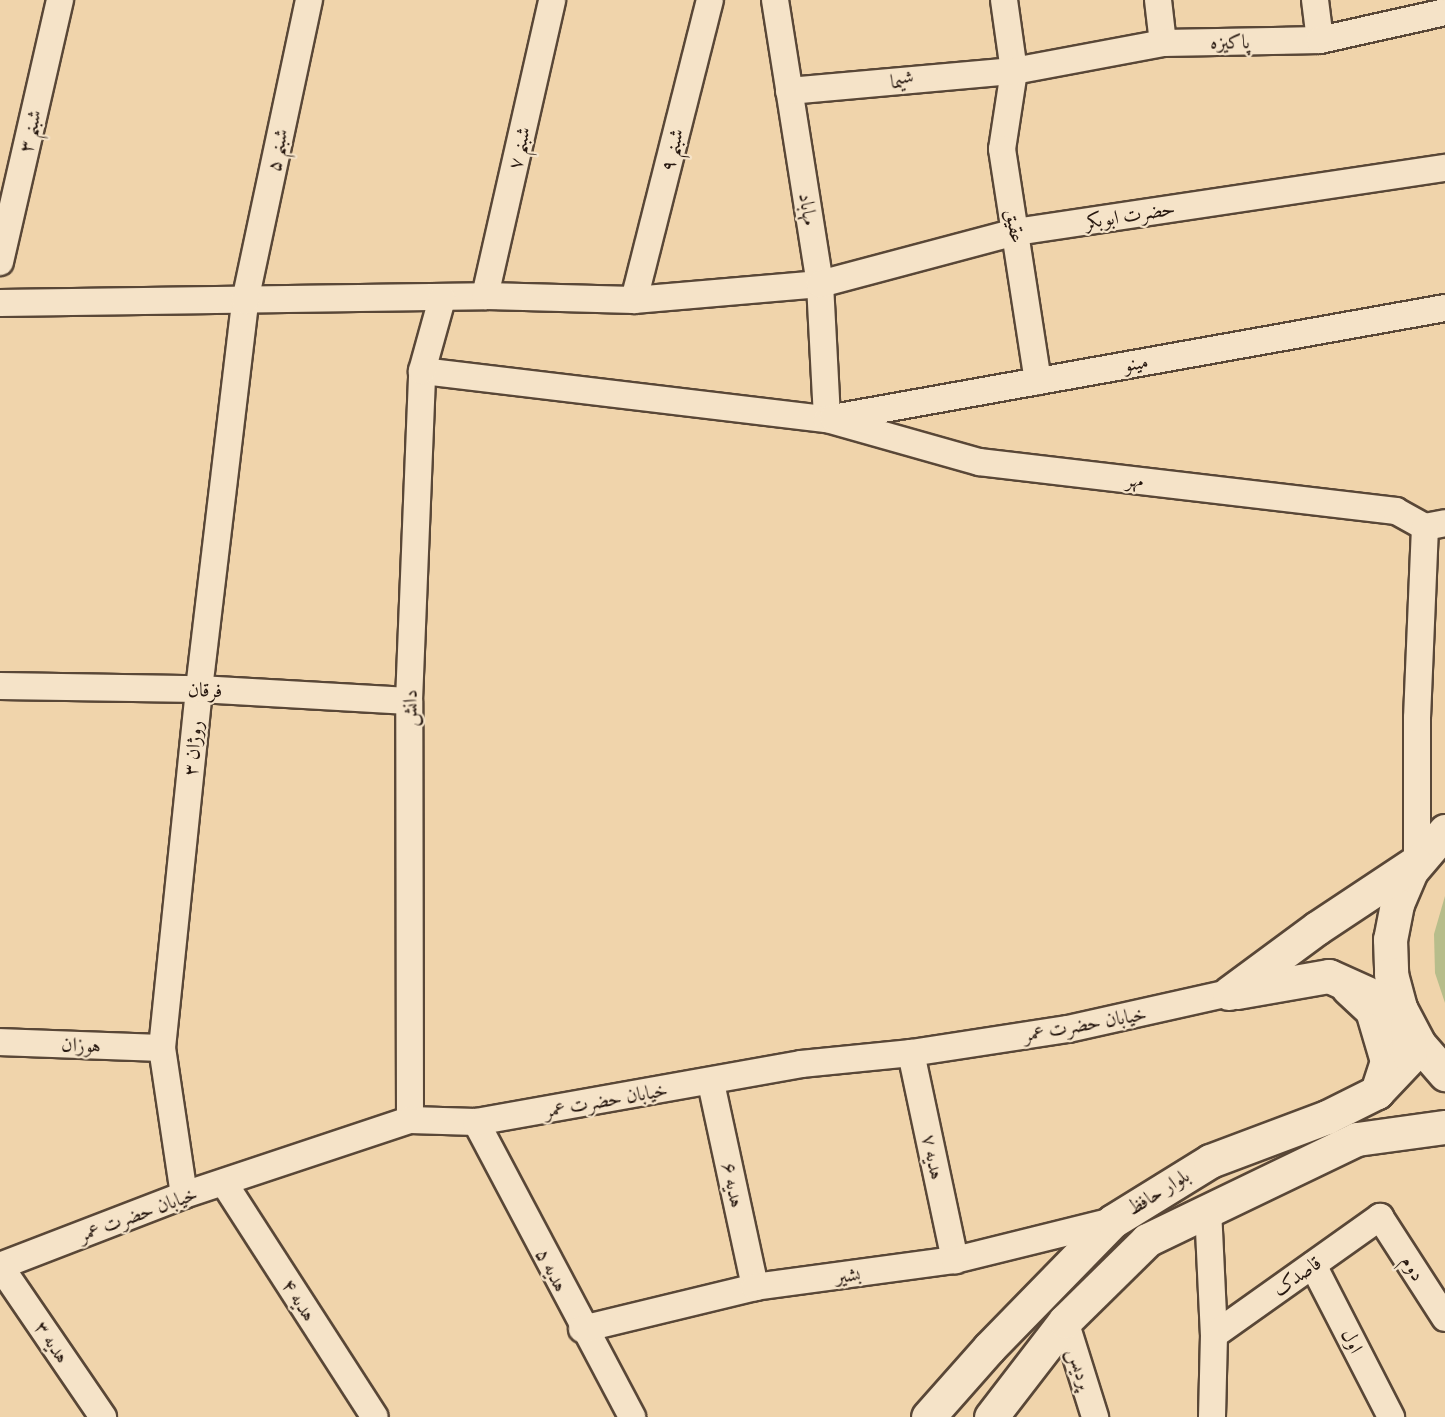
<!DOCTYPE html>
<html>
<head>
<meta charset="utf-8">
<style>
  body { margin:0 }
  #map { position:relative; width:1445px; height:1417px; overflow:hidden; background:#f0d4ab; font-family:"IM FELL French Canon",Amiri,serif }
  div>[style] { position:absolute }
  .green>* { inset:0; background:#b7bd8b }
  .roads { filter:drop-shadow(2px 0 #594737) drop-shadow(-2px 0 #594737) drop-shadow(0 2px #594737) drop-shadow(0 -2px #594737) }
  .street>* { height:26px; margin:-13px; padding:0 13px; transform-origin:13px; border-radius:13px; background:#f5e3c8 }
  .secondary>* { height:33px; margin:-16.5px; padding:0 16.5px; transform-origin:16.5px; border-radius:16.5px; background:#f5e3c8 }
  span { translate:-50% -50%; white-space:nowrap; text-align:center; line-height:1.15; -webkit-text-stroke:4.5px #f5e3c8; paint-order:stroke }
  .street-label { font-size:20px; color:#271810 }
</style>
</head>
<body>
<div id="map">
  <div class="green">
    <div style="clip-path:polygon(1445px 896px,1445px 1003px,1435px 973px,1434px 934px)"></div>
  </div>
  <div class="roads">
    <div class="street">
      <div style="left:775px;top:0;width:288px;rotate:81deg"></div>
      <div style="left:820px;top:284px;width:135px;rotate:87deg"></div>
      <div style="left:1004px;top:0;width:72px;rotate:82deg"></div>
      <div style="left:1014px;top:71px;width:79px;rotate:98.7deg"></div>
      <div style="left:1002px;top:149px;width:235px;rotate:81.2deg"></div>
      <div style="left:1158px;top:0;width:43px;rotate:83.4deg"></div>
      <div style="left:1315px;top:0;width:40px;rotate:82.9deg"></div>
      <div style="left:789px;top:91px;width:226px;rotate:-5.1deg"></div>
      <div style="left:1014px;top:71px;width:152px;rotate:-10.6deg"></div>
      <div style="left:1163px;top:43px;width:157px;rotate:-1.1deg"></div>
      <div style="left:1320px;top:40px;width:128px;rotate:-12.6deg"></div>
      <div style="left:0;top:262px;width:269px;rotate:-77.1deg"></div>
      <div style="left:485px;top:296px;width:303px;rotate:-77.2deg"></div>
      <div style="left:634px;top:300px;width:309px;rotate:-75.8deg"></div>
      <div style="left:0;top:303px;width:485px;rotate:-0.8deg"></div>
      <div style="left:485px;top:296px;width:149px;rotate:1.5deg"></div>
      <div style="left:634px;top:300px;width:187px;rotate:-4.9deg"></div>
      <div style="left:820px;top:284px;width:203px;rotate:-14.9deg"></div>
      <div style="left:1016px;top:232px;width:434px;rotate:-8.5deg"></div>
      <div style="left:422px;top:371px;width:408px;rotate:6.8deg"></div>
      <div style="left:827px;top:419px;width:158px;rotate:15.8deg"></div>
      <div style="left:979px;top:462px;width:420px;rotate:6.7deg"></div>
      <div style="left:1396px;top:511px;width:33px;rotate:29deg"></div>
      <div style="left:1425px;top:527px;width:20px;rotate:-11deg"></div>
      <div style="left:833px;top:418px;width:622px;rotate:-10.19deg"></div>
      <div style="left:0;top:686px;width:199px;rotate:0.9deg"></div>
      <div style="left:199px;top:689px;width:210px;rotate:3.3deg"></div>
      <div style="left:1417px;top:862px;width:144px;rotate:-90deg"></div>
      <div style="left:1417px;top:718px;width:191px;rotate:-87.6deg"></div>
      <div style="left:0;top:1042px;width:162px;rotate:2.1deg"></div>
      <div style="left:911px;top:1053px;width:212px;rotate:78deg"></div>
      <div style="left:711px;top:1083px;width:209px;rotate:77.8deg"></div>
      <div style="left:410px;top:1120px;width:419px;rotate:-90.1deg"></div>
      <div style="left:409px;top:701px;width:330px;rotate:-87.7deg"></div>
      <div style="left:422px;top:371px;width:75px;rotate:-74.5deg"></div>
      <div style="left:476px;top:1122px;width:334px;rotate:62.1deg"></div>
      <div style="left:224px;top:1183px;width:278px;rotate:57.2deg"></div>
      <div style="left:184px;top:1195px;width:149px;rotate:-98.5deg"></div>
      <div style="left:162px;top:1048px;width:361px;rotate:-84.1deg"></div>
      <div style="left:199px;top:689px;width:391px;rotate:-83.2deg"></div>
      <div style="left:245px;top:301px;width:308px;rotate:-78deg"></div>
      <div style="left:1208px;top:1209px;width:126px;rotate:87.3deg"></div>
      <div style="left:1214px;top:1335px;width:82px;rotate:91.4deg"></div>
      <div style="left:1313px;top:1265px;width:171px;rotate:62.8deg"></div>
      <div style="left:0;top:1266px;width:197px;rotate:-21.1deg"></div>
      <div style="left:184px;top:1195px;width:238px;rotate:-18.4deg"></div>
      <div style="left:410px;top:1120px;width:66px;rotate:1.7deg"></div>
      <div style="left:476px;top:1122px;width:330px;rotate:-10.1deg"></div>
      <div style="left:801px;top:1064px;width:111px;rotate:-5.7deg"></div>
      <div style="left:911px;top:1053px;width:159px;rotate:-8.7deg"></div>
      <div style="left:1068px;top:1029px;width:165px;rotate:-12.6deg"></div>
      <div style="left:0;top:1266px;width:183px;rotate:55.7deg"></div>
      <div style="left:1065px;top:1321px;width:101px;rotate:72.6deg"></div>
      <div style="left:582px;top:1329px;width:178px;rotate:-13.6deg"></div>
      <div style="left:755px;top:1287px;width:202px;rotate:-7.7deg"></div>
      <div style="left:955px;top:1260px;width:163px;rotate:-13.9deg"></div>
      <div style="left:1214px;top:1335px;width:204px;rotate:-35.4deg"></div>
      <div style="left:1380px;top:1217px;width:120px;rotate:57.2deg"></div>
    </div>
    <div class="secondary">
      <div style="left:1445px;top:831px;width:52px;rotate:130.4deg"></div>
      <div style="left:1411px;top:871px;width:36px;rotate:113deg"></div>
      <div style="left:1397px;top:904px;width:36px;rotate:101deg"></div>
      <div style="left:1390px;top:939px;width:35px;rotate:88deg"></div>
      <div style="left:1391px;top:974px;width:35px;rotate:75deg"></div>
      <div style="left:1400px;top:1008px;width:41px;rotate:62.2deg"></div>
      <div style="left:1419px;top:1044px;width:40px;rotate:49deg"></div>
      <div style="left:1348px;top:988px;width:33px;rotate:43deg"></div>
      <div style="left:1372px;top:1010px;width:53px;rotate:73.6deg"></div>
      <div style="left:1387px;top:1061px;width:33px;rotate:108deg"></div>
      <div style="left:1237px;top:992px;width:93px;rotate:-9.9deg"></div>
      <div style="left:1329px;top:976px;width:78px;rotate:24.3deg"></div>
      <div style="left:1229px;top:993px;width:109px;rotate:-36.5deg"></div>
      <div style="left:1317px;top:928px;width:118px;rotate:-33.6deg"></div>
      <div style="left:928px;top:1417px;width:92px;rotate:-48.5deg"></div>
      <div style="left:989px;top:1348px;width:177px;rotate:-45.7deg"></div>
      <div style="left:1113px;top:1221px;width:114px;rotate:-31.7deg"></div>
      <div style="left:1210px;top:1161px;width:125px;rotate:-20.6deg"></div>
      <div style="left:1327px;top:1117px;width:56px;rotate:-26.6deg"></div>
      <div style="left:1377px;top:1092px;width:48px;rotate:-46.7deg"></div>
      <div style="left:1410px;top:1057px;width:33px;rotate:-95deg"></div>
      <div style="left:991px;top:1417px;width:121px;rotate:-52.4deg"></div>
      <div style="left:1065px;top:1321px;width:115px;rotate:-44.6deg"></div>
      <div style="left:1147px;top:1240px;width:233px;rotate:-25.7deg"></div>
      <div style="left:1357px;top:1139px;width:89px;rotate:-7.8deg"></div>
    </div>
  </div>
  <div class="street-label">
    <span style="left:1230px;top:42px;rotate:-1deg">پاکیزه</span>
    <span style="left:902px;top:81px;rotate:-5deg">شیما</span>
    <span style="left:30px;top:131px;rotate:-77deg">شبنم ۳</span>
    <span style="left:519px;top:148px;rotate:-77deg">شبنم ۷</span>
    <span style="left:277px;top:150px;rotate:-78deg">شبنم ۵</span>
    <span style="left:672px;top:150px;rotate:-76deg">شبنم ۹</span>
    <span style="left:808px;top:209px;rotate:81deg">مهاباد</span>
    <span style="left:1130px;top:215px;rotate:-9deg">حضرت ابوبکر</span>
    <span style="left:1015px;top:226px;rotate:81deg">عقیق</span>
    <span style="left:1136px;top:363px;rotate:-10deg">مینو</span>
    <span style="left:1135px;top:480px;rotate:7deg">مهر</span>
    <span style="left:205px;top:690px;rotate:2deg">فرقان</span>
    <span style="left:410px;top:708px;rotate:-89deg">دانش</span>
    <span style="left:193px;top:748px;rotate:-84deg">روژان ۳</span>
    <span style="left:1085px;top:1024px;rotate:-10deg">خیابان حضرت عمر</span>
    <span style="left:81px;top:1045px;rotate:2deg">هوزان</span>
    <span style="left:606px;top:1100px;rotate:-10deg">خیابان حضرت عمر</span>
    <span style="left:933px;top:1157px;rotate:78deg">هدیه ۷</span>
    <span style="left:733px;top:1185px;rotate:78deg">هدیه ۶</span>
    <span style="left:1158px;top:1192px;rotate:-32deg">بلوار حافظ</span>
    <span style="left:138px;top:1214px;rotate:-20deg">خیابان حضرت عمر</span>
    <span style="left:1413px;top:1268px;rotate:57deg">دوم</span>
    <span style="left:552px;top:1270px;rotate:63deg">هدیه ۵</span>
    <span style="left:848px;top:1275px;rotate:-7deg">بشیر</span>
    <span style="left:1297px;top:1276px;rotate:-35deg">قاصدک</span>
    <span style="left:299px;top:1300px;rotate:57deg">هدیه ۴</span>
    <span style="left:1352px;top:1341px;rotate:63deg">اول</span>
    <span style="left:52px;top:1342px;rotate:56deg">هدیه ۳</span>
    <span style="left:1080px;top:1369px;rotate:73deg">پردیس</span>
  </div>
</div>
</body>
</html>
